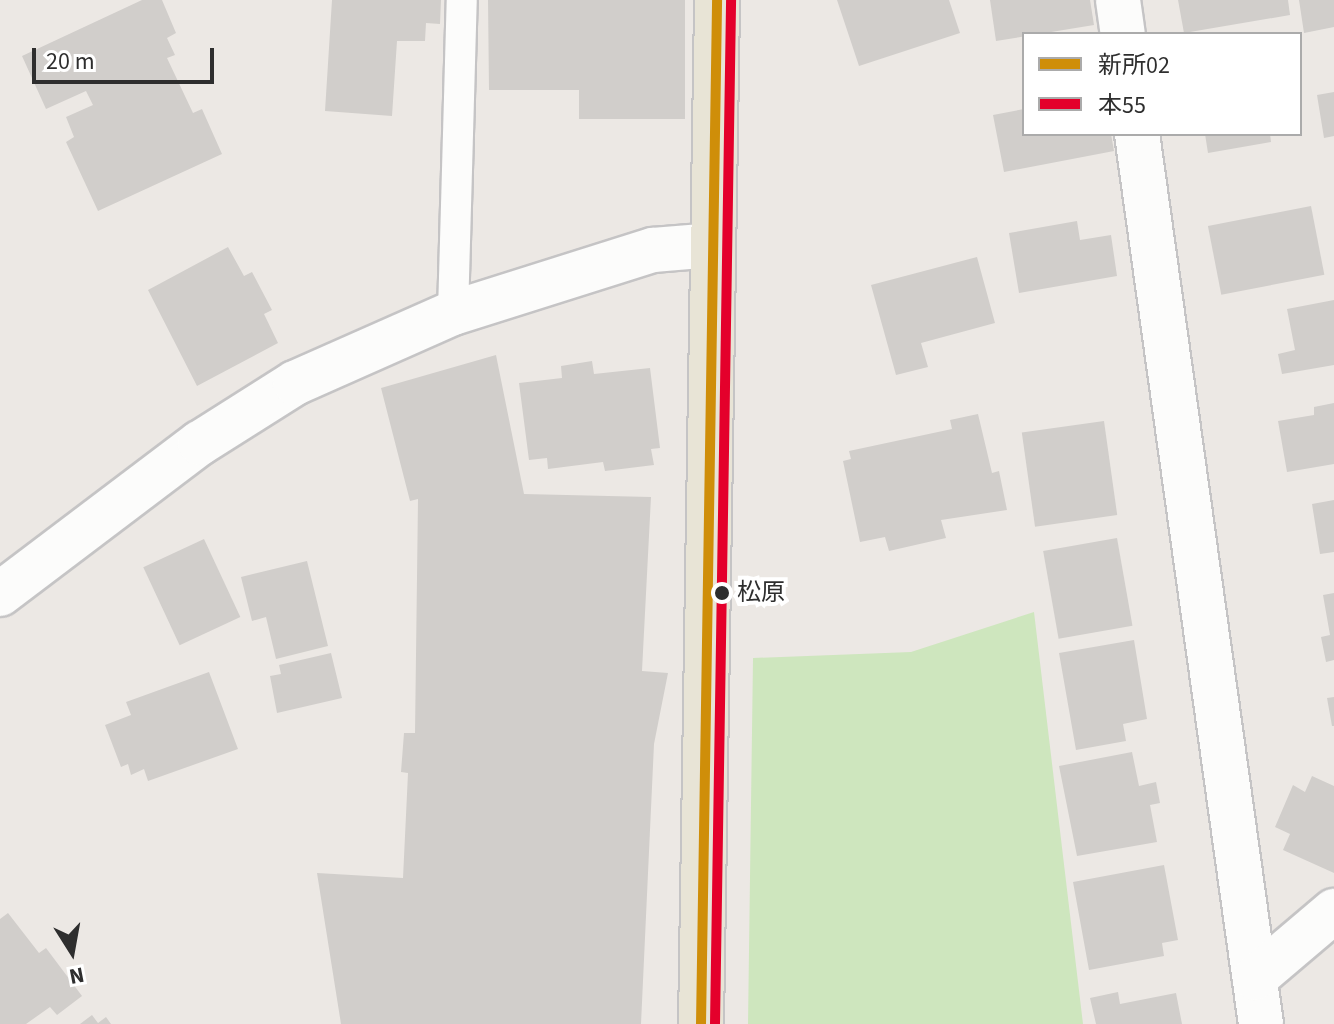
<!DOCTYPE html>
<html>
<head>
<meta charset="utf-8">
<style>
  body { margin:0 }
  #map { position:relative; width:1334px; height:1024px; overflow:hidden; background:#ece8e4; font-family:"Source Sans 3","Noto Sans JP",sans-serif }
  div>[style] { position:absolute }
  .green>* { inset:0; background:#cee6be }
  .building>* { inset:0; background:#d1cecb; transform-origin:0 0 }
  .roads { filter:drop-shadow(2px 0 #c5c4c5) drop-shadow(-2px 0 #c5c4c5) drop-shadow(0 2px #c5c4c5) drop-shadow(0 -2px #c5c4c5) }
  .service>* { height:30px; margin:-15px; padding:0 15px; transform-origin:15px; border-radius:15px; background:#fcfcfb }
  .minor>* { height:44px; margin:-22px; padding:0 22px; transform-origin:22px; border-radius:22px; background:#fcfcfb }
  .tertiary>* { height:44px; margin:-22px; padding:0 22px; transform-origin:22px; border-radius:22px; background:#fcfcfb }
  .primary>* { height:44px; margin:-22px; padding:0 22px; transform-origin:22px; border-radius:22px; background:#e8e4d6 }
  .bus-1>* { height:10px; margin:-5px; padding:0 5px; transform-origin:5px; border-radius:5px; background:#cf8e09 }
  .bus-2>* { height:10px; margin:-5px; padding:0 5px; transform-origin:5px; border-radius:5px; background:#e4002b }
  .dots>* { width:22px; height:22px; translate:-50% -50%; box-sizing:border-box; border:4px solid #fff; border-radius:50% }
  span { translate:-50% -50%; white-space:nowrap; text-align:center; line-height:1.15; -webkit-text-stroke:8px #fff; paint-order:stroke }
  .bus-label { font-size:24px; color:#2e2e2e }
  .left { translate:0 -50%; text-align:left }
  .legend { position:absolute; left:1022px; top:32px; width:280px; height:104px; box-sizing:border-box; background:#fff; border:2px solid #ababab; margin:0; padding:10px 14px; list-style:none; font-size:24px; color:#2e2e2e }
  .legend li { display:flex; align-items:center; gap:16px; height:40px }
  .legend b { width:40px; border:2px solid #ababab }
  .north { position:absolute; left:32px; top:912px; width:80px; height:80px; -webkit-text-stroke:6px #fff; paint-order:stroke; rotate:169deg; font-size:22px; font-weight:700; line-height:32px; text-align:center; color:#2e2e2e }
  .north::after { content:''; display:block; margin:auto; width:28px; height:36px; background:#2e2e2e; clip-path:polygon(50% 0,100% 100%,50% 72%,0 100%) }
  .scale { position:absolute; left:32px; top:48px; width:182px; height:36px; box-sizing:border-box; border:4px solid #2e2e2e; border-top:0; padding-left:10px; font-size:24px; line-height:28px; white-space:nowrap; color:#2e2e2e; -webkit-text-stroke:6px #fff; paint-order:stroke }
</style>
</head>
<body>
<div id="map">
  <div class="green">
    <div style="clip-path:polygon(1034px 612px,1083px 1024px,748px 1024px,753px 658px,911px 652px)"></div>
  </div>
  <div class="building">
    <div style="clip-path:polygon(142px 0,162px 0,176px 33px,167px 38px,175px 55px,167px 58px,193px 113px,202px 109px,222px 154px,98px 211px,66px 142px,74px 137px,66px 117px,93px 105px,86px 91px,46px 109px,22px 56px)"></div>
    <div style="clip-path:polygon(332px 0,441px 0,440px 24px,426px 23px,425px 41px,397px 41px,392px 116px,325px 111px)"></div>
    <div style="clip-path:polygon(488px 0,685px 0,685px 119px,579px 119px,579px 90px,489px 90px)"></div>
    <div style="clip-path:polygon(837px 0,949px 0,960px 33px,859px 66px)"></div>
    <div style="clip-path:polygon(990px 0,1090px 0,1094px 25px,996px 41px)"></div>
    <div style="clip-path:polygon(1178px 0,1288px 0,1290px 15px,1184px 33px)"></div>
    <div style="clip-path:polygon(1299px 0,1334px 0,1334px 27px,1304px 33px)"></div>
    <div style="clip-path:polygon(1334px 92px,1334px 136px,1324px 138px,1317px 95px)"></div>
    <div style="clip-path:polygon(1024px 109px,1024px 134px,1111px 134px,1114px 151px,1004px 172px,993px 115px)"></div>
    <div style="clip-path:polygon(1205px 134px,1270px 134px,1271px 142px,1208px 153px)"></div>
    <div style="left:1311px;top:206px;width:70px;height:105px;rotate:79deg"></div>
    <div style="clip-path:polygon(1077px 221px,1080px 240px,1111px 235px,1117px 276px,1019px 293px,1009px 233px)"></div>
    <div style="clip-path:polygon(228px 247px,244px 276px,252px 272px,272px 310px,264px 314px,278px 343px,197px 386px,148px 290px)"></div>
    <div style="clip-path:polygon(977px 257px,995px 323px,921px 343px,928px 367px,896px 375px,871px 285px)"></div>
    <div style="clip-path:polygon(1334px 300px,1334px 365px,1282px 374px,1278px 354px,1295px 350px,1287px 309px)"></div>
    <div style="clip-path:polygon(496px 355px,524px 494px,651px 497px,642px 671px,668px 673px,654px 744px,641px 1024px,341px 1024px,317px 873px,403px 878px,408px 773px,401px 772px,404px 733px,415px 733px,418px 499px,410px 501px,381px 388px)"></div>
    <div style="clip-path:polygon(592px 361px,594px 374px,650px 368px,660px 448px,651px 449px,654px 465px,605px 471px,603px 462px,548px 469px,547px 458px,529px 460px,519px 383px,562px 378px,561px 366px)"></div>
    <div style="clip-path:polygon(1334px 403px,1334px 464px,1287px 472px,1278px 421px,1314px 415px,1314px 407px)"></div>
    <div style="clip-path:polygon(978px 414px,992px 473px,999px 471px,1007px 510px,941px 520px,946px 538px,889px 551px,885px 537px,860px 542px,843px 461px,851px 459px,849px 451px,952px 429px,950px 420px)"></div>
    <div style="left:1104px;top:421px;width:95px;height:83px;rotate:82deg"></div>
    <div style="clip-path:polygon(1334px 500px,1334px 552px,1320px 554px,1312px 504px)"></div>
    <div style="left:1117px;top:538px;width:89px;height:75px;rotate:80deg"></div>
    <div style="left:204px;top:539px;width:86px;height:67px;rotate:65deg"></div>
    <div style="clip-path:polygon(307px 561px,328px 646px,276px 659px,266px 617px,252px 621px,241px 577px)"></div>
    <div style="clip-path:polygon(1334px 593px,1334px 660px,1326px 662px,1321px 637px,1330px 635px,1323px 595px)"></div>
    <div style="clip-path:polygon(1134px 640px,1147px 719px,1123px 724px,1126px 741px,1076px 750px,1059px 653px)"></div>
    <div style="clip-path:polygon(331px 653px,342px 698px,277px 713px,270px 676px,281px 674px,279px 665px)"></div>
    <div style="clip-path:polygon(209px 672px,238px 749px,148px 781px,144px 769px,131px 775px,128px 764px,121px 767px,105px 725px,131px 715px,126px 702px)"></div>
    <div style="clip-path:polygon(1334px 697px,1334px 726px,1332px 726px,1327px 698px)"></div>
    <div style="clip-path:polygon(1132px 752px,1139px 786px,1156px 782px,1160px 803px,1150px 805px,1157px 842px,1077px 856px,1059px 766px)"></div>
    <div style="clip-path:polygon(1312px 776px,1334px 786px,1334px 873px,1283px 850px,1290px 834px,1275px 827px,1293px 785px,1305px 792px)"></div>
    <div style="clip-path:polygon(1164px 865px,1178px 940px,1162px 943px,1164px 956px,1089px 970px,1073px 882px)"></div>
    <div style="clip-path:polygon(8px 913px,39px 953px,46px 948px,82px 996px,57px 1015px,50px 1007px,26px 1024px,0 1024px,0 919px)"></div>
    <div style="clip-path:polygon(1118px 992px,1120px 1004px,1176px 993px,1182px 1024px,1096px 1024px,1090px 998px)"></div>
    <div style="clip-path:polygon(92px 1015px,98px 1023px,106px 1017px,111px 1024px,80px 1024px)"></div>
  </div>
  <div class="roads">
    <div class="service">
      <div style="left:453px;top:313px;width:313px;rotate:-88.4deg"></div>
    </div>
    <div class="minor">
      <div style="left:1118px;top:0;width:34px;rotate:82deg"></div>
      <div style="left:1137px;top:134px;width:899px;rotate:82.07deg"></div>
      <div style="left:1255px;top:978px;width:104px;rotate:-40.3deg"></div>
    </div>
    <div class="tertiary">
      <div style="left:0;top:594px;width:251px;rotate:-37.1deg"></div>
      <div style="left:200px;top:443px;width:112px;rotate:-32.3deg"></div>
      <div style="left:295px;top:383px;width:173px;rotate:-23.9deg"></div>
      <div style="left:453px;top:313px;width:210px;rotate:-17.5deg"></div>
      <div style="left:653px;top:250px;width:59px;rotate:-4.8deg"></div>
    </div>
    <div class="primary">
      <div style="left:701px;top:1024px;width:1024px;rotate:-89.1deg"></div>
    </div>
  </div>
  <div class="bus-1">
    <div style="left:701px;top:1024px;width:1024px;rotate:-89.1deg"></div>
  </div>
  <div class="bus-2">
    <div style="left:715px;top:1024px;width:1024px;rotate:-89.1deg"></div>
  </div>
  <div class="dots">
    <div style="left:722px;top:593px;background:#2e2e2e"></div>
  </div>
  <div class="bus-label">
    <span class="left" style="left:737px;top:593px">松原</span>
  </div>
  <ul class="legend">
  <li><b style="height:10px;background:#cf8e09"></b>新所02</li>
  <li><b style="height:10px;background:#e4002b"></b>本55</li>
  </ul>
  <div class="north">N</div>
  <div class="scale">20 m</div>
</div>
</body>
</html>
